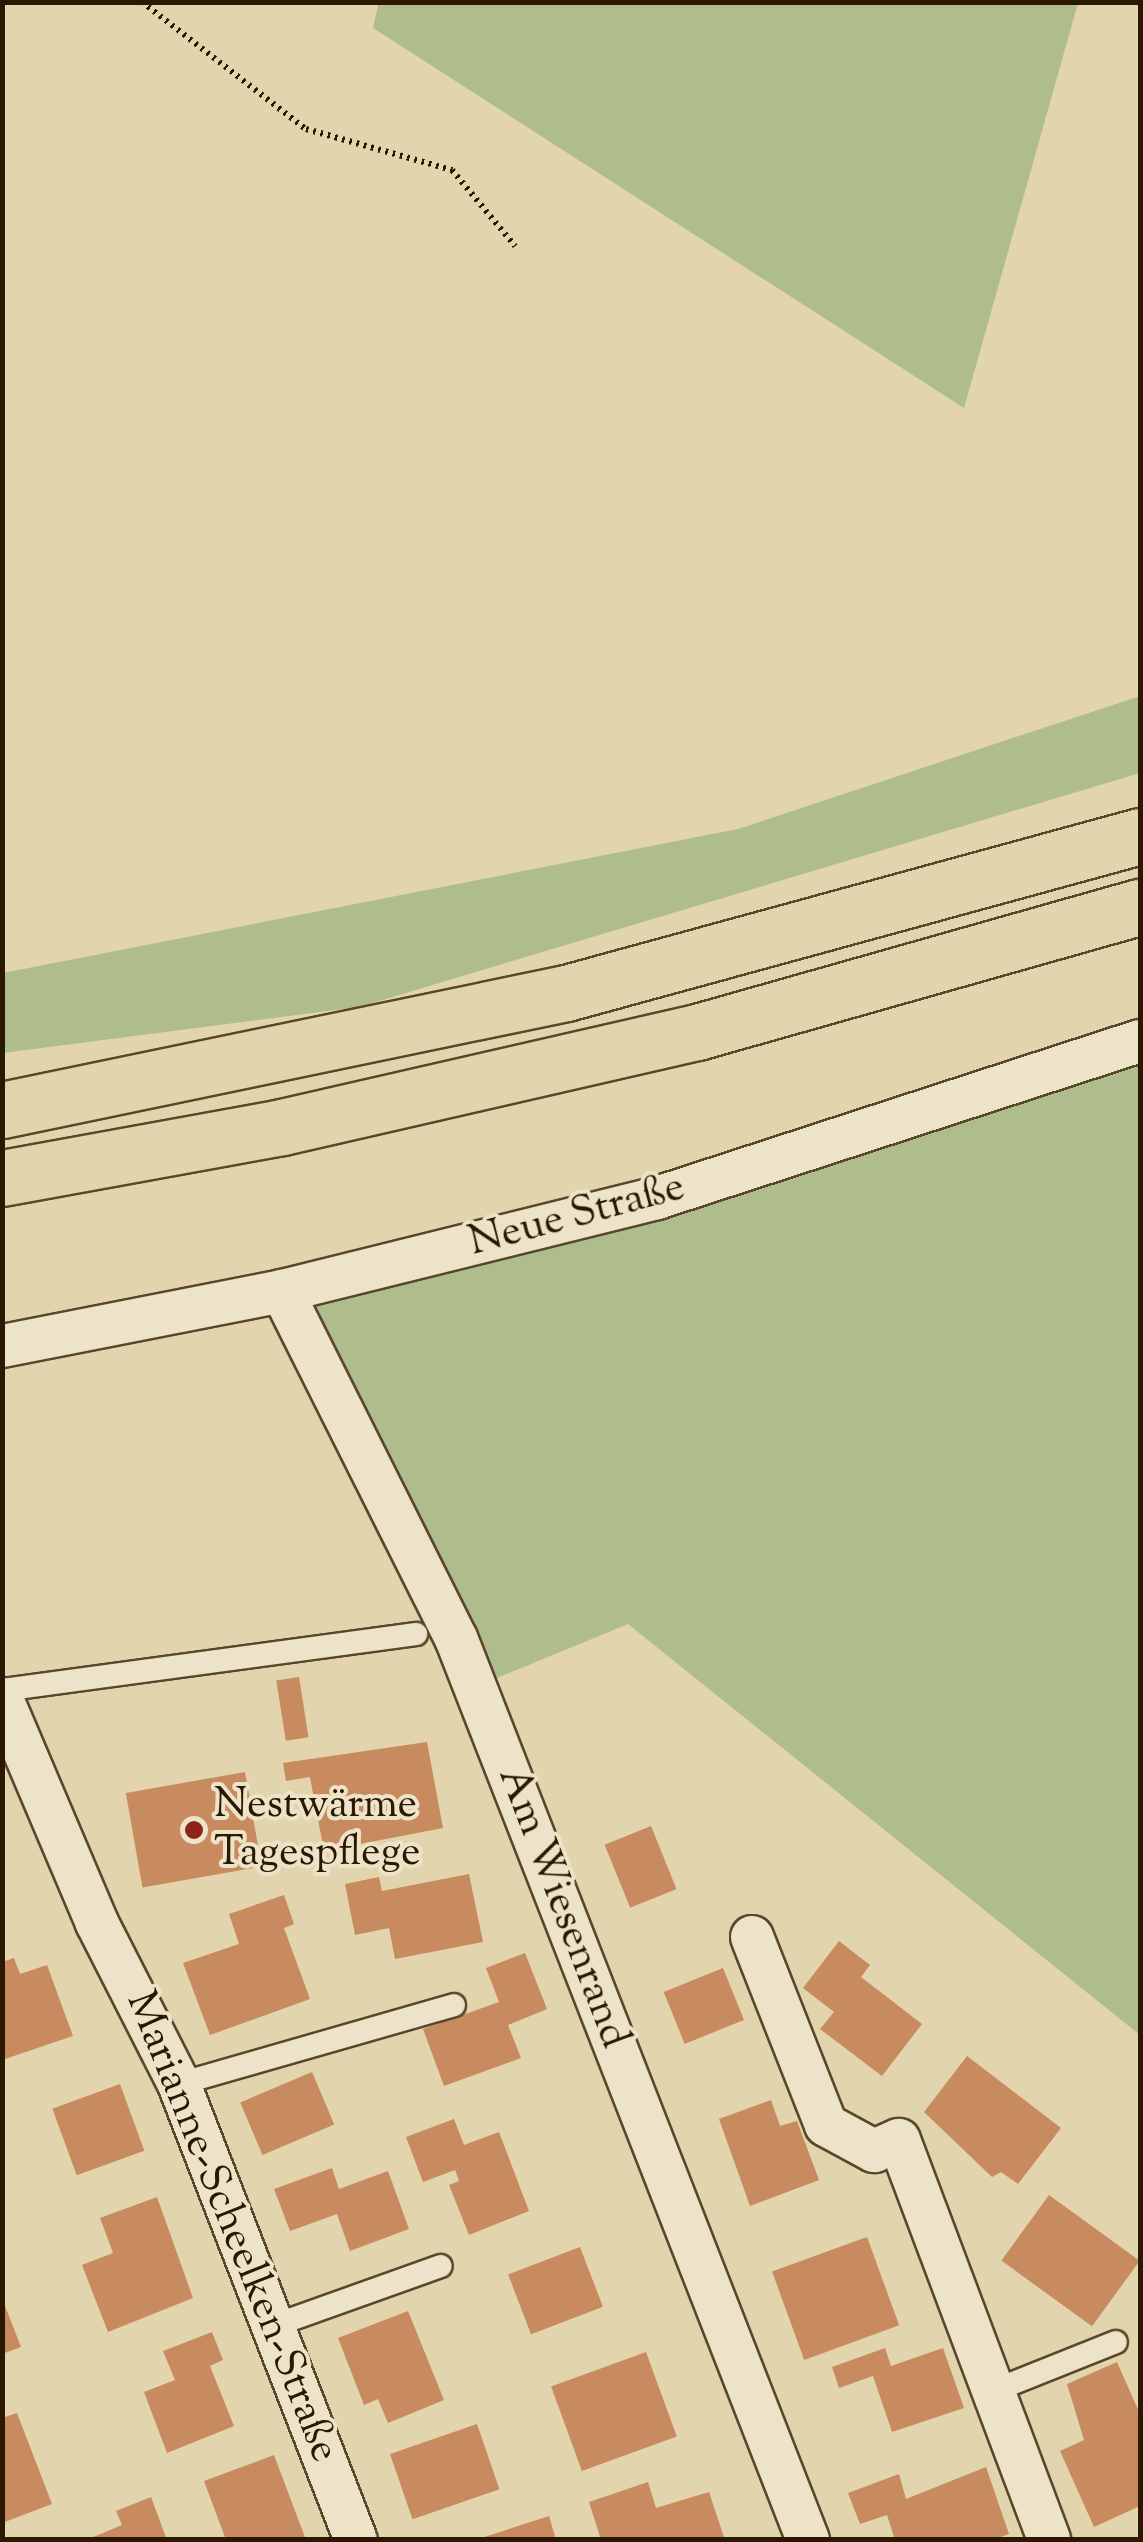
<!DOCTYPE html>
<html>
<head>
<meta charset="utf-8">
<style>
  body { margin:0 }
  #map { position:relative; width:1143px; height:2542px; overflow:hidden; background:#e2d4ac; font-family:"Sorts Mill Goudy",serif }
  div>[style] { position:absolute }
  .green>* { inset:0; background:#afbd8c }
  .building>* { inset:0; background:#c88b5f; transform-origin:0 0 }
  .path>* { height:6px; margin-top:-3px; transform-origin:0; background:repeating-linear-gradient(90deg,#2a1800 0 2.5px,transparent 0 7.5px) }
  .roads { filter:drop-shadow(2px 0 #58472b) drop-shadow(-2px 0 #58472b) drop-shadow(0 2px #58472b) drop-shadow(0 -2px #58472b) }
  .lane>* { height:22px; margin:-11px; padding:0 11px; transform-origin:11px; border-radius:11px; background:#ece3c9 }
  .street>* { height:42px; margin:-21px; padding:0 21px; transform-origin:21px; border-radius:21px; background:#ece3c9 }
  .highway>* { height:55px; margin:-27.5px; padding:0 27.5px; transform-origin:27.5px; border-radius:27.5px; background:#e2d4ac }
  .dots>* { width:28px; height:28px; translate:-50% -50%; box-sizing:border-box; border:5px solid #ece3c9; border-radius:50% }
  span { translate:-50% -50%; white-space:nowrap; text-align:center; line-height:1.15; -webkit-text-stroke:8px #ece3c9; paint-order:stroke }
  .street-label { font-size:42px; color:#2a1800 }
  .poi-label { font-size:42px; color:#2a1800 }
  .left { translate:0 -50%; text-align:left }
  .frame { position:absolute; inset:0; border:5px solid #2a1800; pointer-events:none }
</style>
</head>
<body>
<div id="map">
  <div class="green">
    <div style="clip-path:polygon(379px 2px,1078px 3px,964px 408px,373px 28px)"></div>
    <div style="clip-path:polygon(1140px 696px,1140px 773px,359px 1007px,3px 1053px,3px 973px,738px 829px)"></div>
    <div style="clip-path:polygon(1140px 1057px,1140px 2035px,628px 1624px,492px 1680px,302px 1296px)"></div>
  </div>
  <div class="building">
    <div style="left:299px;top:1677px;width:61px;height:23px;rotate:81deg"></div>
    <div style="clip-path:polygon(427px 1742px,443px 1828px,324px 1851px,310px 1777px,286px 1781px,283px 1763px)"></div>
    <div style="left:245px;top:1772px;width:96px;height:121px;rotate:80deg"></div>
    <div style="left:651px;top:1826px;width:68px;height:50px;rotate:68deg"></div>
    <div style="clip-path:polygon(469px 1874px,483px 1942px,395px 1959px,389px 1928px,355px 1935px,345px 1884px,379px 1877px,382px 1891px)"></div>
    <div style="clip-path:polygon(284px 1895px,294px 1924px,284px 1928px,310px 1999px,210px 2035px,183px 1963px,239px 1944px,229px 1914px)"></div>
    <div style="clip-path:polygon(839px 1941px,870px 1965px,861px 1977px,922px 2024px,882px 2076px,820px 2029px,834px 2012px,803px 1988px)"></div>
    <div style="clip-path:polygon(525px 1953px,547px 2009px,508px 2025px,521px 2058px,444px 2086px,423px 2029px,499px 2002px,486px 1968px)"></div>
    <div style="clip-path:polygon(14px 1958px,20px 1974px,47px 1965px,73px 2036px,2px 2060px,2px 1962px)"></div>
    <div style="left:723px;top:1968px;width:56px;height:64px;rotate:68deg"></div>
    <div style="clip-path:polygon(967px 2056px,1061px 2128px,1018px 2184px,1001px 2172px,992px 2177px,924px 2112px)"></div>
    <div style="left:312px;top:2072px;width:57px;height:78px;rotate:67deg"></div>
    <div style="left:120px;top:2084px;width:71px;height:72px;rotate:70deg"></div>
    <div style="clip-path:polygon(771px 2100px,780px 2126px,797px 2121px,819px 2180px,750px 2206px,719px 2119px)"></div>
    <div style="clip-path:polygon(454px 2119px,464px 2145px,499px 2132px,529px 2211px,469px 2235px,449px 2185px,459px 2181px,455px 2170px,423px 2182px,406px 2137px)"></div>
    <div style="clip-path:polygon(332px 2168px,339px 2189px,388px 2171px,409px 2229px,350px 2251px,337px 2214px,290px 2231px,274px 2189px)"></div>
    <div style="left:1049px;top:2195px;width:112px;height:81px;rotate:36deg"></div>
    <div style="clip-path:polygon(157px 2197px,193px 2298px,108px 2332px,82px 2265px,113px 2253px,100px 2218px)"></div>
    <div style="left:867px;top:2237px;width:94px;height:101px;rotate:70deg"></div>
    <div style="left:580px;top:2247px;width:64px;height:77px;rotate:69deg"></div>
    <div style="clip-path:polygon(2px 2298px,21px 2347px,2px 2354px)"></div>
    <div style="clip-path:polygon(408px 2311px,444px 2400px,388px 2423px,378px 2399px,364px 2405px,338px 2338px)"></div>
    <div style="clip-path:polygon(212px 2332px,223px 2360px,210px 2366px,234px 2426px,167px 2453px,144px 2392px,175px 2380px,163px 2351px)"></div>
    <div style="clip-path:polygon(885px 2348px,891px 2366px,943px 2348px,964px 2408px,892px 2432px,873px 2376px,839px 2388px,832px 2367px)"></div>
    <div style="left:646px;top:2352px;width:90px;height:101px;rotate:70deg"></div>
    <div style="clip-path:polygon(1117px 2362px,1140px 2414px,1140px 2506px,1094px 2527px,1060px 2451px,1084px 2440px,1067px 2384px)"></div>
    <div style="clip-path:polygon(17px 2413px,52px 2504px,2px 2523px,2px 2418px)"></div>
    <div style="left:477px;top:2424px;width:69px;height:92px;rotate:71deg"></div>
    <div style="clip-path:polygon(274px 2455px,306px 2540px,226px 2540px,204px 2481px)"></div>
    <div style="clip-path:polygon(986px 2467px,1009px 2534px,992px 2540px,895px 2540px,887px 2515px,860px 2524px,848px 2493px,899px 2474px,906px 2499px)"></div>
    <div style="clip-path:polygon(648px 2482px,656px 2508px,709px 2492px,725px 2540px,601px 2540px,589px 2502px)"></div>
    <div style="clip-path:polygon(151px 2497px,167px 2540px,86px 2540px,122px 2525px,116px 2511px)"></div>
    <div style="clip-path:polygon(549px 2516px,556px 2540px,478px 2540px,478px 2539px)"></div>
  </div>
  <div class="path">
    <div style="left:142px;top:2px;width:207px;rotate:37.8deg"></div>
    <div style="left:306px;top:129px;width:152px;rotate:15.7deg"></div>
    <div style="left:452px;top:170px;width:99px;rotate:50.3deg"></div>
  </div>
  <div class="roads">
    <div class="lane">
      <div style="left:2px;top:1690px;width:418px;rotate:-7.7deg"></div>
      <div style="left:179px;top:2084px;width:286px;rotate:-16deg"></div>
      <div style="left:273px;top:2326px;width:178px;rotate:-19.7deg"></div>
      <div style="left:996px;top:2390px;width:129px;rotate:-21.8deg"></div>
    </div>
    <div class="street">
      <div style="left:282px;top:1291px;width:388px;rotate:63.4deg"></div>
      <div style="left:456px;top:1638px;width:968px;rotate:68.68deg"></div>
      <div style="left:2px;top:1346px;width:285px;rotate:-11.1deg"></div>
      <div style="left:282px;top:1291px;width:386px;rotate:-13.9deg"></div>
      <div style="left:657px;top:1198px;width:508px;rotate:-18.01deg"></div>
      <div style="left:2px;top:1699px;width:243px;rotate:67deg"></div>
      <div style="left:97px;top:1923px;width:181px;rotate:63deg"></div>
      <div style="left:179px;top:2084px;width:489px;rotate:68.8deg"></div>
      <div style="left:752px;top:1937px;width:202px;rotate:68.5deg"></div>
      <div style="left:826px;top:2125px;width:55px;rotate:28.4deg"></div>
      <div style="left:874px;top:2151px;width:27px;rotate:-24deg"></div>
      <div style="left:899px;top:2140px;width:427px;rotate:69.4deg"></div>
    </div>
    <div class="highway">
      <div style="left:2px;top:1110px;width:576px;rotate:-11.72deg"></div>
      <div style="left:566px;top:993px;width:595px;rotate:-15.3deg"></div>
      <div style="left:2px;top:1178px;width:285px;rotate:-10.3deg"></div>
      <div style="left:282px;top:1127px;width:426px;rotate:-12.9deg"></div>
      <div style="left:697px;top:1032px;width:460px;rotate:-15.8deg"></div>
    </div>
  </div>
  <div class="dots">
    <div style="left:194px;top:1830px;background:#8f2418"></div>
  </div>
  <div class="street-label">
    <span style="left:577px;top:1216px;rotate:-15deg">Neue Straße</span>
    <span style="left:562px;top:1908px;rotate:69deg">Am Wiesenrand</span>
    <span style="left:231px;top:2227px;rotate:68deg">Marianne-Scheelken-Straße</span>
  </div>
  <div class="poi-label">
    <span class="left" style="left:214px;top:1830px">Nestwärme<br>Tagespflege</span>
  </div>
  <div class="frame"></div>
</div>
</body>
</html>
